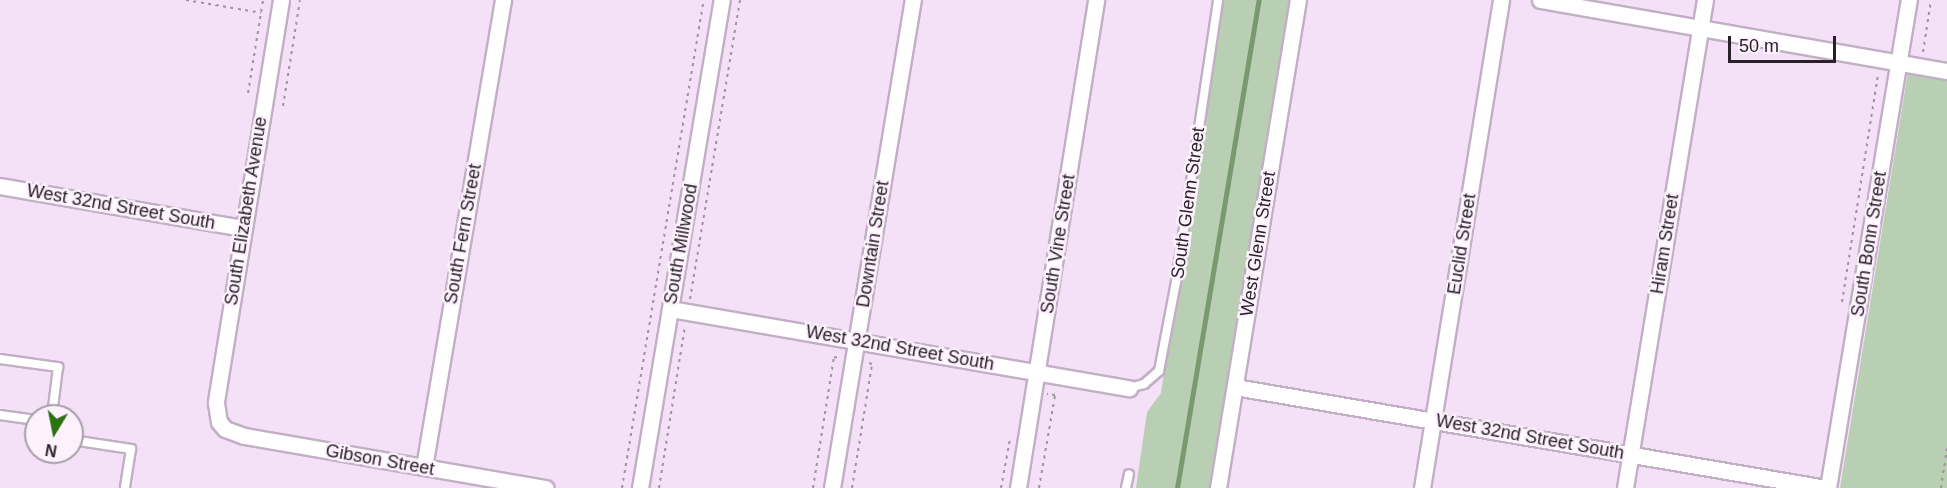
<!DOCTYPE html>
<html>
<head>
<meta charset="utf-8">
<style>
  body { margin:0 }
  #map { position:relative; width:1947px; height:488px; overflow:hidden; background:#f4e0f7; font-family:Arial,sans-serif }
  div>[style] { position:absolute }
  .green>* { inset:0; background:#b9cfb3 }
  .stream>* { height:4.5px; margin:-2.25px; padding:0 2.25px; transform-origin:2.25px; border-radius:2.25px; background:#799a71 }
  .path>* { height:2px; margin-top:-1px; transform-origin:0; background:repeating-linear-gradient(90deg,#a091a2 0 3px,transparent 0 7.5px) }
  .roads { filter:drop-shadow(2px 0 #c2afc5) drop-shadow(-2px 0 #c2afc5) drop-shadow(0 2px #c2afc5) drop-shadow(0 -2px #c2afc5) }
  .service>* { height:8px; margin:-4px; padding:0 4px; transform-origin:4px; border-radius:4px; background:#fff }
  .minor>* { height:15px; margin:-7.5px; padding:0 7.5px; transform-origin:7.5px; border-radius:7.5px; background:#fff }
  span { translate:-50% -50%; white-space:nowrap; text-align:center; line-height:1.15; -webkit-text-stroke:5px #fdf1fe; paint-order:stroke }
  .street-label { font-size:18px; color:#282129 }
  .north { position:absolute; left:24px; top:404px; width:60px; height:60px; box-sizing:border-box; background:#fdf1fe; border:2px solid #a89ea9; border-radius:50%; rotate:190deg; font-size:16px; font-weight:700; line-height:24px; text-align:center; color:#282129 }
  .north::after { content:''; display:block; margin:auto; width:21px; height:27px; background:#2b7213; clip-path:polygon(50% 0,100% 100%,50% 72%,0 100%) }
  .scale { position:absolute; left:1728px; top:36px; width:108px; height:27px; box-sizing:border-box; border:3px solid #282129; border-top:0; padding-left:8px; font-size:18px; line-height:21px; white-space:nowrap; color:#282129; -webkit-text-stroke:4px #fdf1fe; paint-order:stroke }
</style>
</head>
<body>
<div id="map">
  <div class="green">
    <div style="clip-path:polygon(1220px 0,1290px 0,1209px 488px,1136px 488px,1147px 412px,1161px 393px)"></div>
    <div style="clip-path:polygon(1908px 72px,1947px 79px,1947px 488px,1840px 488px)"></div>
  </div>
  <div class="stream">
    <div style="left:1177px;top:488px;width:495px;rotate:-80.5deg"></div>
  </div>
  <div class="path">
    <div style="left:186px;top:0;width:76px;rotate:9.8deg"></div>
    <div style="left:1923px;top:52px;width:53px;rotate:-81.3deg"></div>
    <div style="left:248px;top:93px;width:94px;rotate:-80.8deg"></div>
    <div style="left:283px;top:106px;width:107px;rotate:-80.9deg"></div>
    <div style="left:690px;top:299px;width:303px;rotate:-80.5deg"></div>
    <div style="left:1842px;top:302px;width:231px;rotate:-81deg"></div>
    <div style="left:622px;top:488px;width:495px;rotate:-80.5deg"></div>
    <div style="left:659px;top:488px;width:165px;rotate:-80.9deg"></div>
    <div style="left:813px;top:488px;width:133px;rotate:-80.9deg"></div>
    <div style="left:834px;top:357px;width:6px;rotate:9deg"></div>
    <div style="left:852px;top:488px;width:126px;rotate:-80.8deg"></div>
    <div style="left:872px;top:364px;width:6px;rotate:-162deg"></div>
    <div style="left:1001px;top:488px;width:50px;rotate:-79.6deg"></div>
    <div style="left:1039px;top:488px;width:94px;rotate:-80.2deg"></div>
    <div style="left:1055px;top:395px;width:8px;rotate:-173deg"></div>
    <div style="left:1941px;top:488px;width:40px;rotate:-81.5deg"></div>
  </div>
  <div class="roads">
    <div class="service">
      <div style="left:0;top:359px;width:59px;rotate:7.9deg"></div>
      <div style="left:58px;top:367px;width:49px;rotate:97deg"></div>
      <div style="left:1129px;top:388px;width:16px;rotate:-15deg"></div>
      <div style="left:1144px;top:384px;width:20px;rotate:-41deg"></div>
      <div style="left:1159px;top:371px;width:91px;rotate:-79.2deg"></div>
      <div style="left:1176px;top:282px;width:285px;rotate:-81.5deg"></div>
      <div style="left:0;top:415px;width:36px;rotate:8deg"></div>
      <div style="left:72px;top:440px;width:60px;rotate:8.7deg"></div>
      <div style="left:131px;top:449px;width:39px;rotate:99deg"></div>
      <div style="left:1126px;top:488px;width:14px;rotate:-78deg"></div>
    </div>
    <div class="minor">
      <div style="left:281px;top:0;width:408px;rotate:99.2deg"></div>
      <div style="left:216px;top:403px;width:19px;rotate:81deg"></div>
      <div style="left:219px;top:422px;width:9px;rotate:49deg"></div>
      <div style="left:225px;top:429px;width:20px;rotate:20deg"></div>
      <div style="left:244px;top:436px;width:306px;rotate:9.8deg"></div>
      <div style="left:1540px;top:0;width:413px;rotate:9.9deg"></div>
      <div style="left:0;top:186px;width:247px;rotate:9.8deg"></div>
      <div style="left:670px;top:309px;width:466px;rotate:9.8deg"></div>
      <div style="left:1235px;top:387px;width:600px;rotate:9.7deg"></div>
      <div style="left:424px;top:467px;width:474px;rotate:-80.4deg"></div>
      <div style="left:640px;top:488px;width:495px;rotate:-80.5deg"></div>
      <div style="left:832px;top:488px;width:495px;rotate:-80.6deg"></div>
      <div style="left:1018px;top:488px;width:494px;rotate:-80.9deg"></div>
      <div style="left:1218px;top:488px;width:495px;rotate:-80.7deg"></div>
      <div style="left:1422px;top:488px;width:494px;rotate:-80.8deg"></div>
      <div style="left:1625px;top:488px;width:495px;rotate:-80.7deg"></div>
      <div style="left:1828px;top:488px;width:495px;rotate:-80.6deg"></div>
    </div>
  </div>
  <div class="street-label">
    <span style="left:1188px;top:203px;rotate:-82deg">South Glenn Street</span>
    <span style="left:121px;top:207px;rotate:10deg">West 32nd Street South</span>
    <span style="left:246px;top:211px;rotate:-81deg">South Elizabeth Avenue</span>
    <span style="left:463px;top:234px;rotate:-80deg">South Fern Street</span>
    <span style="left:681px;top:244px;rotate:-80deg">South Millwood</span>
    <span style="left:873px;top:244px;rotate:-81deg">Downtain Street</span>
    <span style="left:1058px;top:244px;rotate:-81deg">South Vine Street</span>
    <span style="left:1258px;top:244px;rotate:-81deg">West Glenn Street</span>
    <span style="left:1462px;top:244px;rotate:-81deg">Euclid Street</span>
    <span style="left:1665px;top:244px;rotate:-81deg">Hiram Street</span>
    <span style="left:1869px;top:244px;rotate:-81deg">South Bonn Street</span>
    <span style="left:900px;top:348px;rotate:10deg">West 32nd Street South</span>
    <span style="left:1530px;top:437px;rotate:10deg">West 32nd Street South</span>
    <span style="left:380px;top:460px;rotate:10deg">Gibson Street</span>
  </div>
  <div class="north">N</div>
  <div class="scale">50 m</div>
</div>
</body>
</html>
